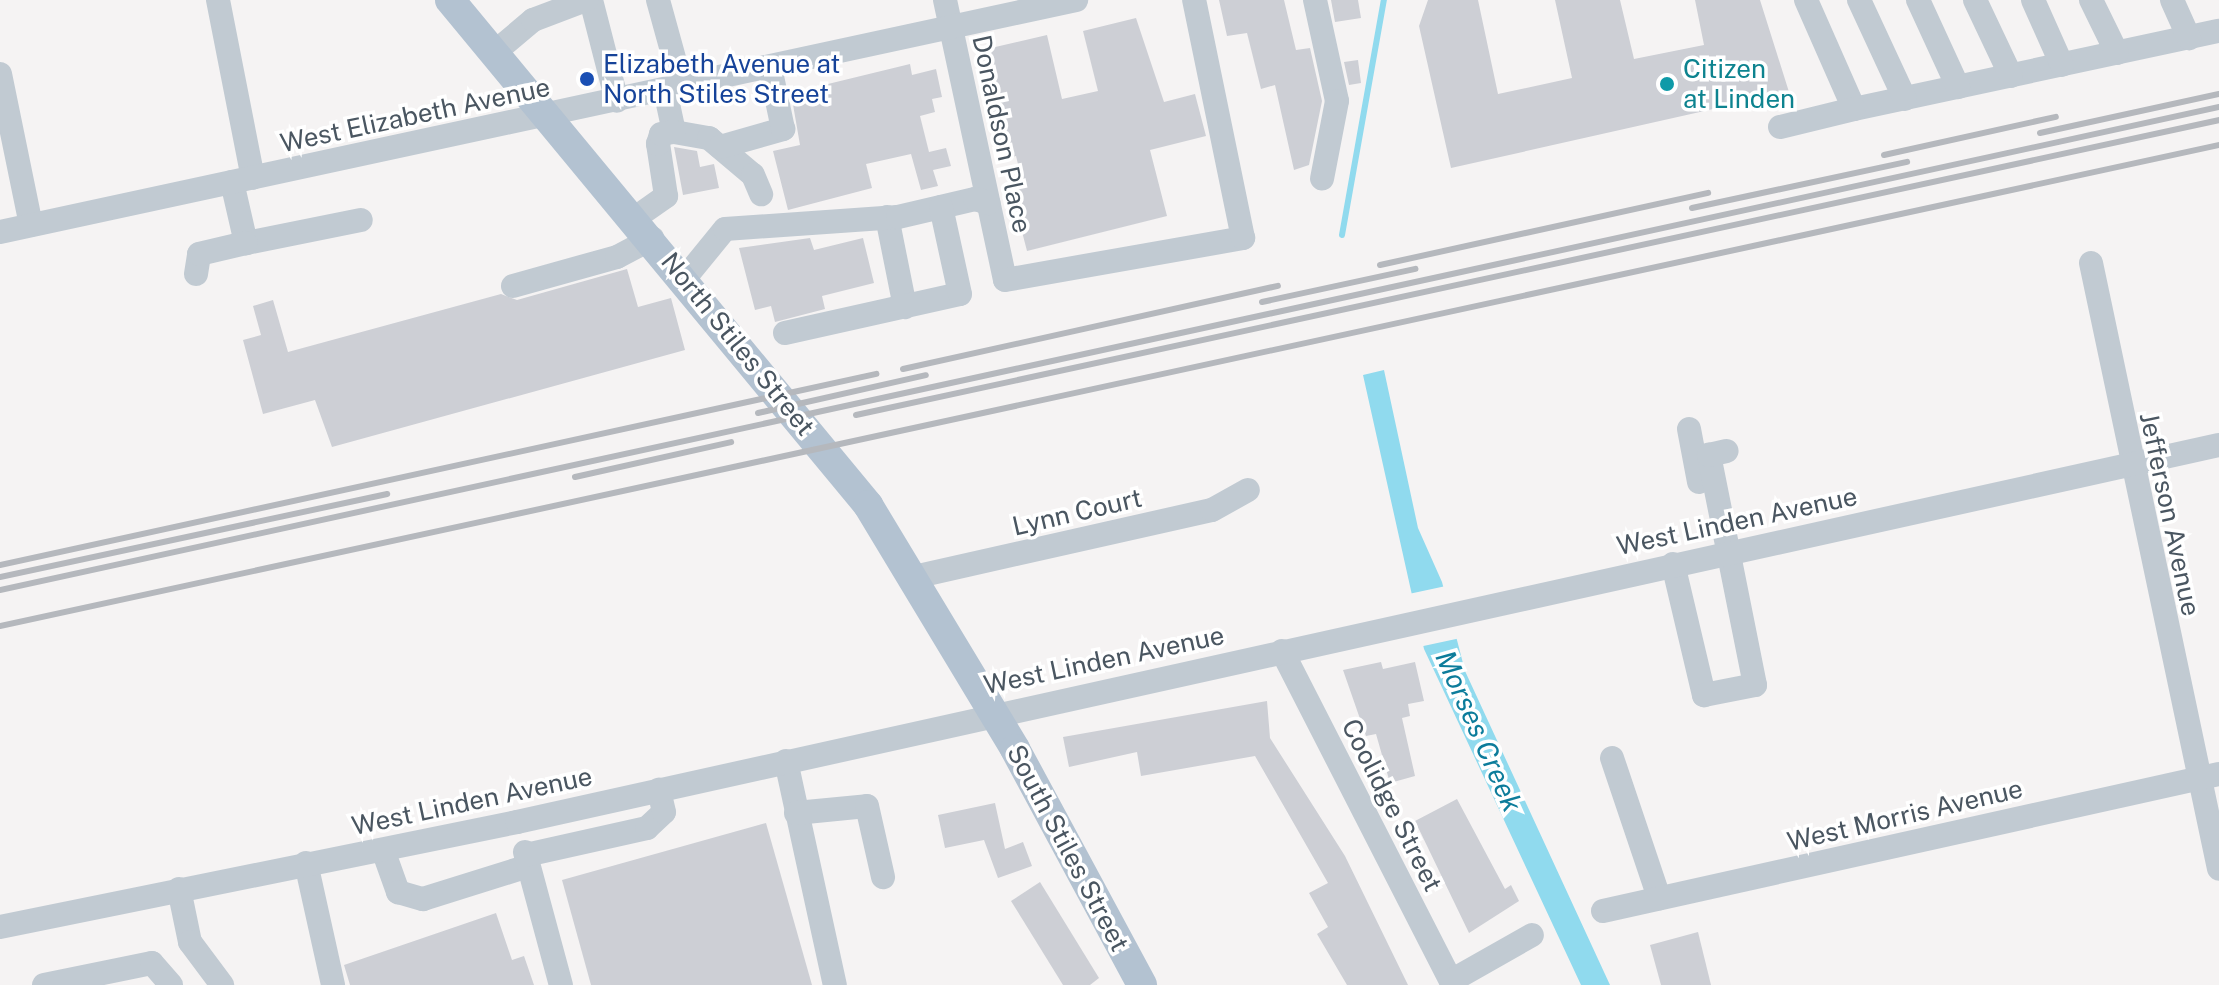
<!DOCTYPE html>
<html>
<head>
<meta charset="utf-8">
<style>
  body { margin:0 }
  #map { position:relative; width:2219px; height:985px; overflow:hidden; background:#f5f3f3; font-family:"Public Sans",sans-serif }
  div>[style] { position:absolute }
  .water>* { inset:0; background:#90daee }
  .pier>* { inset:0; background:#f5f3f3; transform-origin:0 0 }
  .stream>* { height:6px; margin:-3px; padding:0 3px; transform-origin:3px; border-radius:3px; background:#90daee }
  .building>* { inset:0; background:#cdcfd5 }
  .minor>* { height:24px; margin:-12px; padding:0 12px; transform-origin:12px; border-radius:12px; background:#c1cad2 }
  .major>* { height:30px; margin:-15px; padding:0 15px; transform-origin:15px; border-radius:15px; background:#b3c2d1 }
  .rail>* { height:6px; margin:-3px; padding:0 3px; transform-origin:3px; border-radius:3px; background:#b5b8bd }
  .dots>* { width:22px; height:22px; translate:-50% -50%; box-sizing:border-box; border:4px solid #fff; border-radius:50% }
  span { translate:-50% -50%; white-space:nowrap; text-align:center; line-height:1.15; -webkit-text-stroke:7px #fff; paint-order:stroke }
  .transit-label { font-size:26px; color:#164399 }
  .left { translate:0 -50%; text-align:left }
  .culture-label { font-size:26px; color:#0d838f }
  .street-label { font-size:26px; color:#4a5661 }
  .water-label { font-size:28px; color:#0c7c9b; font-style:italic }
</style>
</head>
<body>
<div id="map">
  <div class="water">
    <div style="clip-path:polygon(1384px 370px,1418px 528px,1442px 582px,1465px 671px,1610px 985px,1581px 985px,1424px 649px,1363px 375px)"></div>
  </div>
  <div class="pier">
    <div style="left:1446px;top:586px;width:54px;height:37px;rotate:78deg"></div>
  </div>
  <div class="stream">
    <div style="left:1342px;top:235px;width:239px;rotate:-79.9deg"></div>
  </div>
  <div class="building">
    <div style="clip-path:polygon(1219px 0,1284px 0,1296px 50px,1310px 48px,1322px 101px,1309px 165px,1294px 170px,1275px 85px,1261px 89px,1247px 33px,1227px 36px)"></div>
    <div style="clip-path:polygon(1331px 0,1358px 0,1361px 18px,1335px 22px)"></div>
    <div style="clip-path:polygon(1428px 0,1478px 0,1498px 94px,1572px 78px,1555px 0,1620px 0,1634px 59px,1704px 45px,1695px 0,1760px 0,1789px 92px,1451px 168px,1419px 26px)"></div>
    <div style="clip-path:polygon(1136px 18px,1164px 102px,1195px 94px,1206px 136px,1150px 150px,1167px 216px,1027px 251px,1011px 189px,1023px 185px,1016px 156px,1004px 159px,978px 51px,1047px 35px,1062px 99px,1098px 91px,1083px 31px)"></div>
    <div style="clip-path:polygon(1358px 60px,1361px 83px,1349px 85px,1344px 62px)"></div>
    <div style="clip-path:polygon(910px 64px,912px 75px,936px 69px,942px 97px,932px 99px,935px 112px,920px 116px,929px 152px,946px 148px,951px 166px,933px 170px,938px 186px,921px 190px,911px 154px,866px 164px,872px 188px,788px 210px,773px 151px,800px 145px,791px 93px)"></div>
    <div style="clip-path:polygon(674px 147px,697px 151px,700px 167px,714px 164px,719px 188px,683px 195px)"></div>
    <div style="clip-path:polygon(810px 238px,814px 250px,863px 238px,874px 283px,822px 296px,825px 309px,775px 322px,771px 306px,755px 310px,739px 248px)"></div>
    <div style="clip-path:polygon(627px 269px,638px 307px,671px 298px,685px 350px,332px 447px,315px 400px,263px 414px,243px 340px,261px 335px,253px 306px,273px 300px,288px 352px,501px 294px,517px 300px)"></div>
    <div style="clip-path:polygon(1381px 662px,1383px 669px,1415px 662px,1424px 701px,1408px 704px,1410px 716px,1402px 718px,1415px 776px,1390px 783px,1376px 734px,1366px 736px,1343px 670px)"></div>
    <div style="clip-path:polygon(1267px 701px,1270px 738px,1345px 856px,1408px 985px,1347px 985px,1317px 934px,1328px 927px,1309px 893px,1328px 883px,1255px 756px,1141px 776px,1137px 752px,1069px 767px,1063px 737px)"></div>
    <div style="clip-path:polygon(1457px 799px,1505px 889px,1511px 885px,1519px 901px,1469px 933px,1415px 821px)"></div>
    <div style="clip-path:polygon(995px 803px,1005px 849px,1023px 842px,1032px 866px,998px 878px,984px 840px,945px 848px,938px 815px)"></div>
    <div style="clip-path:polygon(766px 823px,812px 985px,591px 985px,562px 880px)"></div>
    <div style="clip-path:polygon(1040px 882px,1099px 978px,1090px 985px,1063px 985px,1011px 901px)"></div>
    <div style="clip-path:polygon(496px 913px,512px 960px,524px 956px,534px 985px,350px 985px,344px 965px)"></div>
    <div style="clip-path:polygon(1698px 932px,1711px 985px,1661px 985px,1650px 945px)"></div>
  </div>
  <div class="minor">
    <div style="left:218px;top:0;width:181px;rotate:78.9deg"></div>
    <div style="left:591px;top:0;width:104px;rotate:75.6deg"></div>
    <div style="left:658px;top:0;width:90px;rotate:74.6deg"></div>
    <div style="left:945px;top:0;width:286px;rotate:77.9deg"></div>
    <div style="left:1005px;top:280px;width:242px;rotate:-10deg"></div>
    <div style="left:1243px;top:238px;width:243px;rotate:-101.6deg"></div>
    <div style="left:1315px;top:0;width:103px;rotate:77.7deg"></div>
    <div style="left:1337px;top:101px;width:79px;rotate:100.9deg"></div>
    <div style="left:1806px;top:0;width:119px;rotate:66.2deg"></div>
    <div style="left:1854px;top:109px;width:373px;rotate:-12.1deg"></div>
    <div style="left:1859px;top:0;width:109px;rotate:65.1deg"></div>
    <div style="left:1918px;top:0;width:96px;rotate:65.3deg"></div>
    <div style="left:1975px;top:0;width:84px;rotate:64.7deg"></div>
    <div style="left:2033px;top:0;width:71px;rotate:66deg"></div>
    <div style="left:2091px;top:0;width:59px;rotate:63.9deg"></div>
    <div style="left:2172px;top:0;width:42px;rotate:65.9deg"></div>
    <div style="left:495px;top:52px;width:50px;rotate:-40.1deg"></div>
    <div style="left:533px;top:20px;width:57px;rotate:-20.7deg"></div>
    <div style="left:0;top:74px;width:154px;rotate:78.4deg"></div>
    <div style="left:665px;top:90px;width:43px;rotate:77.9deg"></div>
    <div style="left:674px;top:132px;width:36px;rotate:10deg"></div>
    <div style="left:709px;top:138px;width:57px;rotate:40.1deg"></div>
    <div style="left:753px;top:175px;width:21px;rotate:67deg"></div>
    <div style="left:1780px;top:127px;width:76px;rotate:-13.7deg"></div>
    <div style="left:720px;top:147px;width:66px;rotate:-15.9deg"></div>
    <div style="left:783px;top:129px;width:63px;rotate:-101.8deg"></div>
    <div style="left:232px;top:182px;width:63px;rotate:77.1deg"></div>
    <div style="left:246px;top:243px;width:117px;rotate:-11.3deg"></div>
    <div style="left:887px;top:217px;width:92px;rotate:78.7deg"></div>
    <div style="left:635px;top:218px;width:38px;rotate:-35deg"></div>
    <div style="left:666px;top:196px;width:53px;rotate:-98.7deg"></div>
    <div style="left:658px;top:144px;width:10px;rotate:-73deg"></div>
    <div style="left:661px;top:134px;width:13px;rotate:-9deg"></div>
    <div style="left:0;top:232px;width:1101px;rotate:-12.17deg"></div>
    <div style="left:2091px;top:263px;width:619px;rotate:78.07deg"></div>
    <div style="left:196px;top:274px;width:20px;rotate:-81deg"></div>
    <div style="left:199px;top:254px;width:48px;rotate:-13.2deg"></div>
    <div style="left:685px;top:278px;width:63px;rotate:-50.8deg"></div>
    <div style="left:725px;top:229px;width:173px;rotate:-4deg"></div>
    <div style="left:898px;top:217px;width:79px;rotate:-13.2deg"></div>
    <div style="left:975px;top:199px;width:14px;rotate:17deg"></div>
    <div style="left:513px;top:286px;width:108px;rotate:-15.6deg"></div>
    <div style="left:617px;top:257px;width:40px;rotate:-28deg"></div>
    <div style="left:785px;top:333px;width:179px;rotate:-12.6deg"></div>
    <div style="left:960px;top:294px;width:89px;rotate:-102.3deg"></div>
    <div style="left:1689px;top:429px;width:54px;rotate:79.3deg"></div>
    <div style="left:1673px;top:564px;width:135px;rotate:76.7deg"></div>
    <div style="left:1704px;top:695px;width:52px;rotate:-11.1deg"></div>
    <div style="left:1755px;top:685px;width:235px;rotate:-101.3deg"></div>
    <div style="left:1709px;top:455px;width:18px;rotate:-13deg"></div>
    <div style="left:914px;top:577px;width:305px;rotate:-12.7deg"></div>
    <div style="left:1212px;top:510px;width:41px;rotate:-29.1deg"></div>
    <div style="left:1282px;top:651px;width:375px;rotate:62.9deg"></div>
    <div style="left:1612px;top:758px;width:148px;rotate:71.4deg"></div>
    <div style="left:786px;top:761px;width:229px;rotate:77.7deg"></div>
    <div style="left:796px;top:813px;width:71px;rotate:-5.6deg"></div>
    <div style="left:867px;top:806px;width:73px;rotate:77.3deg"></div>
    <div style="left:383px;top:850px;width:45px;rotate:70.3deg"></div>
    <div style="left:398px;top:892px;width:26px;rotate:16deg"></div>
    <div style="left:423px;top:899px;width:110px;rotate:-17.4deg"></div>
    <div style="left:525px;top:852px;width:138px;rotate:74.9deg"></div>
    <div style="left:526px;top:855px;width:124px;rotate:-12.6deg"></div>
    <div style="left:647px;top:828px;width:23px;rotate:-43deg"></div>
    <div style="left:664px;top:812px;width:23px;rotate:-103deg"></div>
    <div style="left:306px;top:863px;width:125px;rotate:77.5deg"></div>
    <div style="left:179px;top:889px;width:54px;rotate:78.3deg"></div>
    <div style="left:190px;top:942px;width:54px;rotate:53.3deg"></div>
    <div style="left:1603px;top:911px;width:631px;rotate:-12.54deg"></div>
    <div style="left:0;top:927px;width:528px;rotate:-11.48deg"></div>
    <div style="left:517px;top:822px;width:1743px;rotate:-12.49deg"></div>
    <div style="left:1451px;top:981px;width:93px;rotate:-29.6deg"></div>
    <div style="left:44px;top:985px;width:110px;rotate:-11.5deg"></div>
    <div style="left:152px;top:963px;width:29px;rotate:49deg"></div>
  </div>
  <div class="major">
    <div style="left:450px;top:0;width:656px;rotate:50.38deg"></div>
    <div style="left:868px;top:505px;width:285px;rotate:58.9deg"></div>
    <div style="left:1015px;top:749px;width:268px;rotate:61.7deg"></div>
  </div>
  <div class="rail">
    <div style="left:2040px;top:133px;width:183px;rotate:-12.3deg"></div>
    <div style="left:1884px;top:155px;width:176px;rotate:-12.5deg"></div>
    <div style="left:1692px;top:208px;width:220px;rotate:-12.1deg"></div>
    <div style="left:1380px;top:265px;width:336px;rotate:-12.4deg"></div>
    <div style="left:1262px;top:302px;width:157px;rotate:-12.2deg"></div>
    <div style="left:903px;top:369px;width:384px;rotate:-12.5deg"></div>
    <div style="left:758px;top:413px;width:172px;rotate:-12.7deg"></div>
    <div style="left:856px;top:415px;width:1395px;rotate:-12.21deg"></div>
    <div style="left:575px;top:477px;width:160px;rotate:-12.6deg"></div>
    <div style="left:0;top:565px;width:897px;rotate:-12.3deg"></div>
    <div style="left:0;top:577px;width:396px;rotate:-12.1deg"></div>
    <div style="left:0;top:590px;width:2271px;rotate:-12.28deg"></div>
    <div style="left:0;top:626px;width:2271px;rotate:-12.23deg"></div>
  </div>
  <div class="dots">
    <div style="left:587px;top:79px;background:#1a4fb4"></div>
    <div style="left:1667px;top:84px;background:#0f9aa8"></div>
  </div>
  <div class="transit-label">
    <span class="left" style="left:603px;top:79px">Elizabeth Avenue at<br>North Stiles Street</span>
  </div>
  <div class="culture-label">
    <span class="left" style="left:1683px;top:84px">Citizen<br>at Linden</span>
  </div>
  <div class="street-label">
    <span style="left:415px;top:115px;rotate:-12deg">West Elizabeth Avenue</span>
    <span style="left:1002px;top:134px;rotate:78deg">Donaldson Place</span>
    <span style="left:738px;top:344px;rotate:51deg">North Stiles Street</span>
    <span style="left:1077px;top:512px;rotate:-13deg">Lynn Court</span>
    <span style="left:2170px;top:514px;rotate:78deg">Jefferson Avenue</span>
    <span style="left:1737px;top:521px;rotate:-12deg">West Linden Avenue</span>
    <span style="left:1104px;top:660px;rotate:-12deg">West Linden Avenue</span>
    <span style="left:472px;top:801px;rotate:-12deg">West Linden Avenue</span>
    <span style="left:1392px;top:805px;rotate:63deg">Coolidge Street</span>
    <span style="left:1905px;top:815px;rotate:-13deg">West Morris Avenue</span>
    <span style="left:1068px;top:848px;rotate:62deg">South Stiles Street</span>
  </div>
  <div class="water-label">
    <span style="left:1479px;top:731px;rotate:66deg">Morses Creek</span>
  </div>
</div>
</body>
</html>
